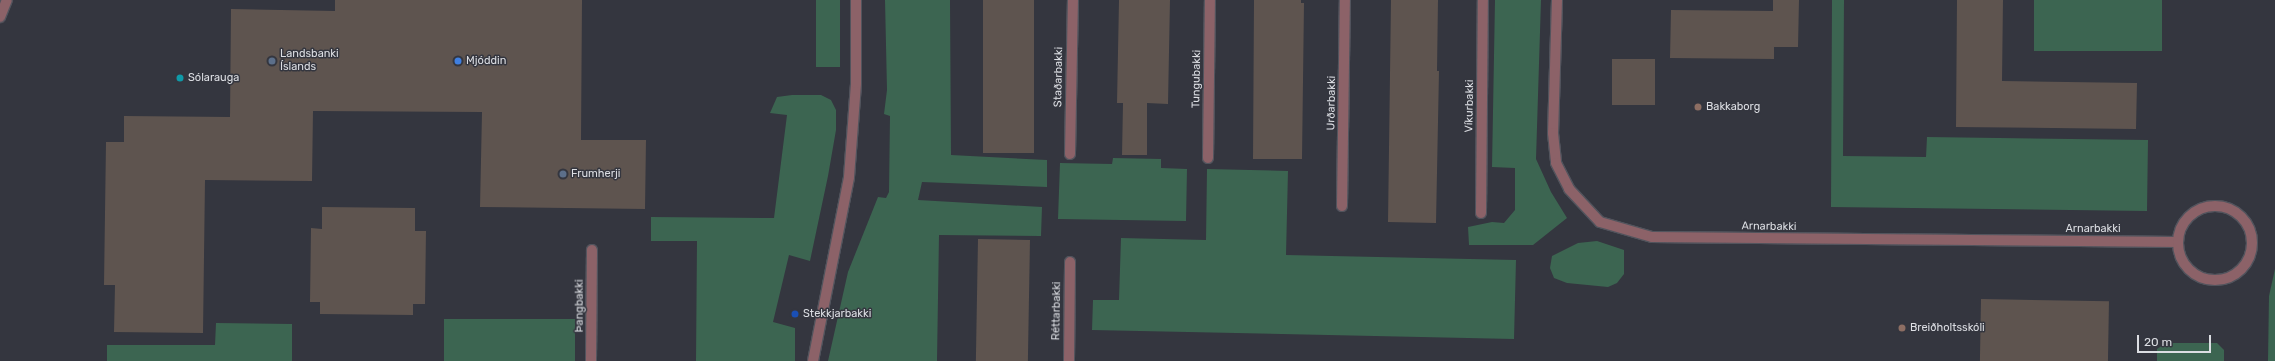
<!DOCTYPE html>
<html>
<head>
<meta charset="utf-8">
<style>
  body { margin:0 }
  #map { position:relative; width:2275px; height:361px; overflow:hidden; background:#34363f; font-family:Rubik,sans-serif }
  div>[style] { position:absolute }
  .green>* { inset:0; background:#3c6551; transform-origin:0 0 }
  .building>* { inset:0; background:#5e544f; transform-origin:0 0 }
  .roads { filter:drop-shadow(1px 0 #52545d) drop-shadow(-1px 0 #52545d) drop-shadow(0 1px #52545d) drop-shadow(0 -1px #52545d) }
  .minor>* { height:10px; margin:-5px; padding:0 5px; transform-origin:5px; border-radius:5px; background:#8c6268 }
  .minor>.ring { margin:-5px; padding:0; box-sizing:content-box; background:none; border:10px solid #8c6268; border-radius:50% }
  .dots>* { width:11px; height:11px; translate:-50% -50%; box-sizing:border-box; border:2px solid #34363f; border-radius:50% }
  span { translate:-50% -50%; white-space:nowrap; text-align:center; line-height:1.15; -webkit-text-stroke:3px #34363f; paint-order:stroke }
  .poi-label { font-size:11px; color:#dcdee3 }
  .left { translate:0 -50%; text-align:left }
  .street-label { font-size:11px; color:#dcdee3 }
  .scale { position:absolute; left:2137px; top:335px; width:74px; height:18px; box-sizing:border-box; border:2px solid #dcdee3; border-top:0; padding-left:5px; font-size:12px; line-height:14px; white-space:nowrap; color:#dcdee3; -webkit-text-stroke:3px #34363f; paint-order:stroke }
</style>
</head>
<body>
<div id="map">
  <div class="green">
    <div style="left:816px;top:0;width:24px;height:67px"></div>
    <div style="clip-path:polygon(885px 0,950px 0,951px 155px,1047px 160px,1047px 187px,922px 182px,918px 200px,1042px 207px,1041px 236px,939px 235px,937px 361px,828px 361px,848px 272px,878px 197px,886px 198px,889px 192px,890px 116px,884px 114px,887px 90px)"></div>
    <div style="clip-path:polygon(1495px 0,1541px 0,1536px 159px,1551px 192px,1567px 218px,1533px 245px,1469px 245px,1468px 227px,1492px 222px,1504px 223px,1515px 210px,1515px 168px,1492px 167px)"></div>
    <div style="clip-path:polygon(1832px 0,1844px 0,1843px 156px,1926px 157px,1927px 137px,2148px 140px,2147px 211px,1831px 207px)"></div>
    <div style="left:2034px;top:0;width:128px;height:51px"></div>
    <div style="clip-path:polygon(792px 95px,821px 95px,831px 100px,836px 110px,836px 130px,828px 176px,810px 261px,789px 255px,773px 322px,795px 328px,795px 361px,696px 361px,697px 241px,651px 241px,651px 217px,774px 218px,787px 115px,770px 113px,777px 97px)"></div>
    <div style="clip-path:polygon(1113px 158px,1161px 159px,1161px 168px,1187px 169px,1186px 221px,1058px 219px,1060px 163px,1112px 164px)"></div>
    <div style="clip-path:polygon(1207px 169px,1288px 171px,1286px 255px,1516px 260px,1514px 339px,1092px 330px,1093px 300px,1119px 300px,1121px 238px,1206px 240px)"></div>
    <div style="clip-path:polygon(1597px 241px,1624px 250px,1624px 274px,1617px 283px,1608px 287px,1567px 283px,1554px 278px,1550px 268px,1552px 256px,1578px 243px)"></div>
    <div style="clip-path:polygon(2275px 269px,2275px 361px,2268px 361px,2269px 296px)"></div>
    <div style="left:444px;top:319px;width:131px;height:42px"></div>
    <div style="clip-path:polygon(216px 323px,292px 324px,292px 361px,107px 361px,107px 345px,215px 345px)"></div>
    <div style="clip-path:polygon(2166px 343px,2217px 343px,2224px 350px,2224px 361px,2157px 361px,2157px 349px)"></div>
  </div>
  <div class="building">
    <div style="clip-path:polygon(335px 0,582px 0,581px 140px,646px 140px,645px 209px,480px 207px,482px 112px,313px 111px,312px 181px,205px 180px,203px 333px,114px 332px,115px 285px,104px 285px,106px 142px,124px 142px,124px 116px,230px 117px,231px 9px,335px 11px)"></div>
    <div style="left:983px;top:0;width:51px;height:153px"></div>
    <div style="clip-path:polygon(1119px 0,1170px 0,1168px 104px,1147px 103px,1147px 155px,1122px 155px,1123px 103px,1117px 103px)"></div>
    <div style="clip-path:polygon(1254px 0,1301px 0,1301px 3px,1304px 3px,1302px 159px,1253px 159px)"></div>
    <div style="clip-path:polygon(1391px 0,1438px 0,1437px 71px,1439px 71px,1436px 223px,1388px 222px)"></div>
    <div style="clip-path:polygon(1773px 0,1799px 0,1798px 47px,1774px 47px,1774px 59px,1670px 58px,1671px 10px,1773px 11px)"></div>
    <div style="clip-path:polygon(1957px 0,2003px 0,2002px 81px,2137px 83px,2136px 129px,1956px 127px)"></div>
    <div style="left:1612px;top:59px;width:43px;height:46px"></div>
    <div style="clip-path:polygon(322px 207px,415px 208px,415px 231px,426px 231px,425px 304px,413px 304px,413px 315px,320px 314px,320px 302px,310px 302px,311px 228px,322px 229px)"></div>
    <div style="left:978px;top:239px;width:52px;height:122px;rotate:1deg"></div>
    <div style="left:1981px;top:299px;width:128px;height:62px;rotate:1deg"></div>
  </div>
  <div class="roads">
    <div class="minor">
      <div style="left:1557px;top:0;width:133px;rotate:91.7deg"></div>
      <div style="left:1553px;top:133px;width:30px;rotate:84deg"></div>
      <div style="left:1556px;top:163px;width:29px;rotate:63deg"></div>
      <div style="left:1569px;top:189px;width:45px;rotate:46.8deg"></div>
      <div style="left:1600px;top:222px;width:54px;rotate:16.1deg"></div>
      <div style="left:1652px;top:237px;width:526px;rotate:0.54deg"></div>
      <div style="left:0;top:17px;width:18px;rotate:-68deg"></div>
      <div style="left:1070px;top:154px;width:154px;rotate:-88.9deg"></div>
      <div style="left:1208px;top:158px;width:158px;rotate:-89.3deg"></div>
      <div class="ring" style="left:2178px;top:206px;width:64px;height:64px"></div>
      <div style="left:1342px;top:206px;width:206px;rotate:-89.2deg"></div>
      <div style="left:1481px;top:213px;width:213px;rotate:-89.5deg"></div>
      <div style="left:591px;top:361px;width:111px;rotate:-89.5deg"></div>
      <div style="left:813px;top:361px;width:187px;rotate:-78.9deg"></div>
      <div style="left:849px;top:177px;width:94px;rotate:-85.7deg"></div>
      <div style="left:856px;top:83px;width:83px;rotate:-90deg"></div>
      <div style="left:1069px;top:361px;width:99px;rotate:-89.4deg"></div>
    </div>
  </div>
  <div class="dots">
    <div style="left:272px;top:61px;background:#5c6f8a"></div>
    <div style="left:458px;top:61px;background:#3f7fe0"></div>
    <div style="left:180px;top:78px;background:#0f9aa8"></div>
    <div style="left:1698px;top:107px;background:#8d6e63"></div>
    <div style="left:563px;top:174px;background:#5c6f8a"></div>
    <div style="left:795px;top:314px;background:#1a4fb4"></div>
    <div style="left:1902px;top:328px;background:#8d6e63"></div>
  </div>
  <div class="poi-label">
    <span class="left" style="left:280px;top:61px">Landsbanki<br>Íslands</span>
    <span class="left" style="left:466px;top:61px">Mjóddin</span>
    <span class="left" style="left:188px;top:78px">Sólarauga</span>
    <span class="left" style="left:1706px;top:107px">Bakkaborg</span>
    <span class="left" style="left:571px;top:174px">Frumherji</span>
    <span class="left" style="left:803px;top:314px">Stekkjarbakki</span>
    <span class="left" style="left:1910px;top:328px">Breiðholtsskóli</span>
  </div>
  <div class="street-label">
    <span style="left:1059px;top:77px;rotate:-89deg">Staðarbakki</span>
    <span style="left:1197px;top:79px;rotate:-89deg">Tungubakki</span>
    <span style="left:1332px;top:103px;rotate:-89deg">Urðarbakki</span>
    <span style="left:1470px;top:106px;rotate:-89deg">Víkurbakki</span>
    <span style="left:1769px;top:227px;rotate:1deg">Arnarbakki</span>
    <span style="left:2093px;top:229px">Arnarbakki</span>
    <span style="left:580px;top:306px;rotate:-90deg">Þangbakki</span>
    <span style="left:1057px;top:311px;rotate:-89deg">Réttarbakki</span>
  </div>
  <div class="scale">20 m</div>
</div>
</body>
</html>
